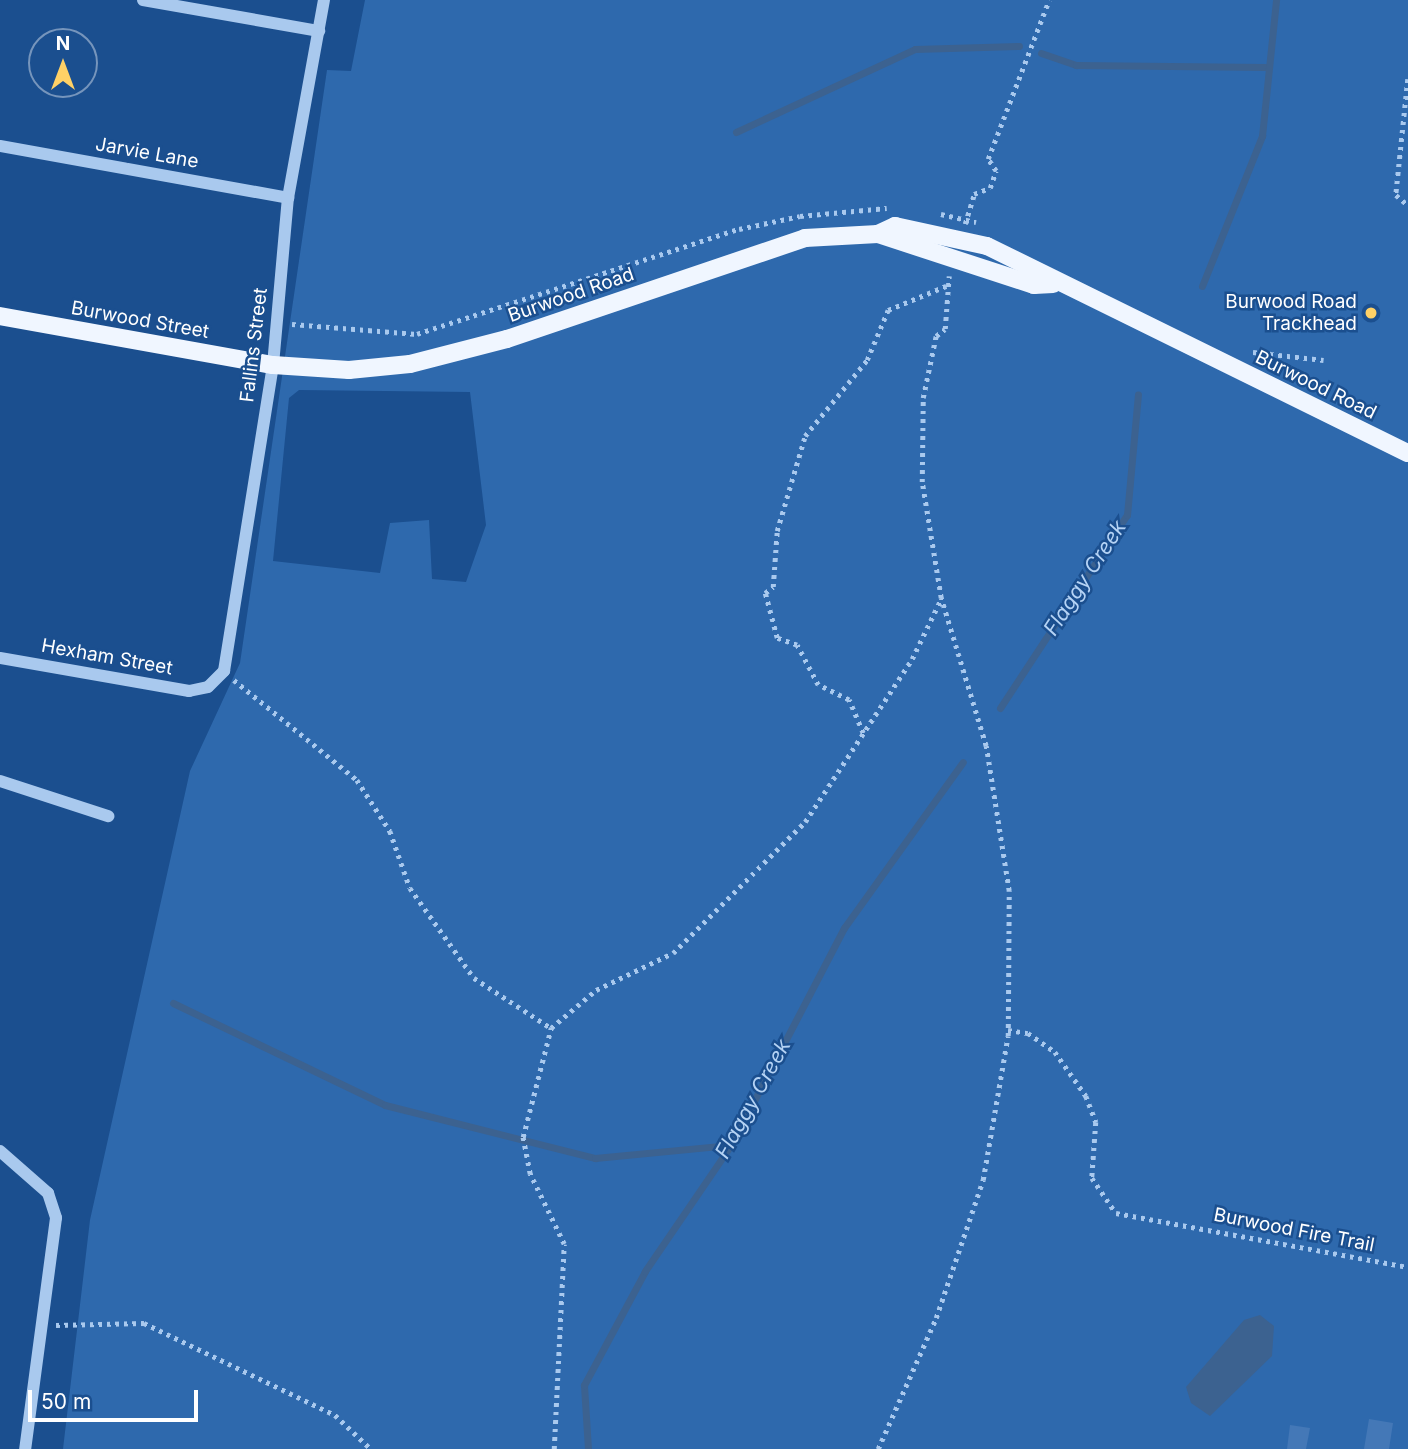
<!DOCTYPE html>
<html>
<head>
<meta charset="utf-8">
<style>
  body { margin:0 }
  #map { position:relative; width:1408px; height:1449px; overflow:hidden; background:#1b4f8f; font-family:Inter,sans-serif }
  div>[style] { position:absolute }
  .green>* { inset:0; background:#2e69ad }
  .water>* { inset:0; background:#3c6290 }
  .stream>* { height:7px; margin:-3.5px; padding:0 3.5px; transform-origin:3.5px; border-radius:3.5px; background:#3c6290 }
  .building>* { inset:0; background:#4478b7 }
  .path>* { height:4.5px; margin-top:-2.25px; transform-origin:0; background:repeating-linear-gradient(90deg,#a9c9ee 0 3.5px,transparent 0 8.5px) }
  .minor>* { height:12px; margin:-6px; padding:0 6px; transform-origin:6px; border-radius:6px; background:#a9c9ee }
  .major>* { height:18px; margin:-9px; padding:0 9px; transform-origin:9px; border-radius:9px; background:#f0f6ff }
  .dots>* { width:19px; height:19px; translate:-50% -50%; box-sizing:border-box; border:4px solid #1b4f8f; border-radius:50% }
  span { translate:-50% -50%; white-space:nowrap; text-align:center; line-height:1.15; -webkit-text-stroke:5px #1b4f8f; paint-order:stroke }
  .street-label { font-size:19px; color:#fff }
  .poi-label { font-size:19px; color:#fff }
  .right { translate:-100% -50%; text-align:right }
  .water-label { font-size:21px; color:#b5d3f5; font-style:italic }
  .north { position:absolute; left:28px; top:28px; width:70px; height:70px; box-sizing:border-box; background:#1b4f8f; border:2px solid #7695bc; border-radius:50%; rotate:0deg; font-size:19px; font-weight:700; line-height:28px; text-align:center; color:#fff }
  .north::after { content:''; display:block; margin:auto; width:24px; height:32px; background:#ffd166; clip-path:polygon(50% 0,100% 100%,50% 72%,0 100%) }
  .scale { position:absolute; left:28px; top:1390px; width:170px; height:32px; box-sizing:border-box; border:4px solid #fff; border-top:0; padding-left:9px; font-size:21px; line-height:24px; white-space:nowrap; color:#fff; -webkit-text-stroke:5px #1b4f8f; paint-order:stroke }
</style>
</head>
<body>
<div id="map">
  <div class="green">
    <div style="clip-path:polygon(evenodd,365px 0,1408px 0,1408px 1449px,63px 1449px,90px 1220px,190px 771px,240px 663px,327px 70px,351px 71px,365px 0,299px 390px,470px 392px,486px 525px,466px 582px,432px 579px,429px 520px,390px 523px,380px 573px,273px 561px,289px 398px,299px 390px)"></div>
  </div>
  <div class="water">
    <div style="clip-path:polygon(1260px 1315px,1274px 1326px,1272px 1356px,1210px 1416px,1191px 1403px,1186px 1387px,1244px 1320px)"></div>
  </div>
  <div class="stream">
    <div style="left:1041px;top:53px;width:37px;rotate:19deg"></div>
    <div style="left:1076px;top:65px;width:189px;rotate:0.6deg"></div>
    <div style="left:736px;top:132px;width:197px;rotate:-24.9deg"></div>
    <div style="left:915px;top:49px;width:104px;rotate:-1.7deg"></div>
    <div style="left:1202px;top:286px;width:162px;rotate:-68.2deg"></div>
    <div style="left:1262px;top:136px;width:137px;rotate:-84.1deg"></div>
    <div style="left:1000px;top:708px;width:231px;rotate:-56.7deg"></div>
    <div style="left:1127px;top:515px;width:121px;rotate:-84.8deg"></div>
    <div style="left:173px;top:1003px;width:235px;rotate:25.7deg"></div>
    <div style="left:385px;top:1105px;width:217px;rotate:14.2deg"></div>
    <div style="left:595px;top:1158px;width:137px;rotate:-5.5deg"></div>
    <div style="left:588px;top:1449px;width:64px;rotate:-93.6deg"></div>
    <div style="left:584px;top:1385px;width:129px;rotate:-61.8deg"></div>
    <div style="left:645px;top:1271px;width:153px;rotate:-55.7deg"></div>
    <div style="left:731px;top:1145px;width:245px;rotate:-62.5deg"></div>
    <div style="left:844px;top:928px;width:204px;rotate:-54.4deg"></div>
  </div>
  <div class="building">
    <div style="clip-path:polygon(1369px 1419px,1393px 1423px,1389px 1449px,1364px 1449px)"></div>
    <div style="clip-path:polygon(1290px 1425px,1310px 1428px,1306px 1449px,1287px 1449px)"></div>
  </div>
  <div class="path">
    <div style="left:1408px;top:79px;width:117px;rotate:95.9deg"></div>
    <div style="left:1396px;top:195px;width:16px;rotate:40deg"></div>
    <div style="left:941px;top:214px;width:36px;rotate:13deg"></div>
    <div style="left:965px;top:224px;width:31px;rotate:-73deg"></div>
    <div style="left:974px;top:194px;width:17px;rotate:-21deg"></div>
    <div style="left:990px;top:188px;width:18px;rotate:-71deg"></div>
    <div style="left:996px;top:171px;width:14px;rotate:-124deg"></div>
    <div style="left:988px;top:159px;width:170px;rotate:-69deg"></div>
    <div style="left:292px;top:324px;width:125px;rotate:4.6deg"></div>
    <div style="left:417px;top:334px;width:339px;rotate:-18.1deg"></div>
    <div style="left:739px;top:229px;width:62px;rotate:-12deg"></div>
    <div style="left:800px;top:216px;width:87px;rotate:-5.3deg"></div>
    <div style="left:1253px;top:352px;width:71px;rotate:6.4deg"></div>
    <div style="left:234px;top:680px;width:159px;rotate:39.1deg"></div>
    <div style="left:357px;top:780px;width:61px;rotate:57.1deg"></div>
    <div style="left:390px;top:831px;width:60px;rotate:70.7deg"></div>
    <div style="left:410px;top:888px;width:110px;rotate:54.6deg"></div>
    <div style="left:474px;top:978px;width:92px;rotate:33deg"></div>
    <div style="left:863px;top:733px;width:36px;rotate:-113deg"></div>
    <div style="left:849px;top:700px;width:34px;rotate:-154deg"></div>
    <div style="left:818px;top:685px;width:45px;rotate:-117.7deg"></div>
    <div style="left:797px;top:645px;width:21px;rotate:-161deg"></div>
    <div style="left:777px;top:638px;width:47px;rotate:-104.9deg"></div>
    <div style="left:765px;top:593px;width:10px;rotate:-37deg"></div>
    <div style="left:773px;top:587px;width:56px;rotate:-85.9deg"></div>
    <div style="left:777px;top:531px;width:99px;rotate:-73.6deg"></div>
    <div style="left:805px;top:436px;width:98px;rotate:-50.8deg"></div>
    <div style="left:867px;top:360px;width:54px;rotate:-67.2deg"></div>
    <div style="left:888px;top:310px;width:63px;rotate:-22.5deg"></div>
    <div style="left:1008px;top:1030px;width:20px;rotate:9deg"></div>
    <div style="left:1028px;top:1033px;width:33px;rotate:35deg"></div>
    <div style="left:1055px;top:1052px;width:54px;rotate:54.8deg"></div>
    <div style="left:1086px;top:1096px;width:28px;rotate:69deg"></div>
    <div style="left:1096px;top:1122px;width:56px;rotate:94.1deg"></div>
    <div style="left:1092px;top:1178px;width:42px;rotate:55.6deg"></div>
    <div style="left:1116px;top:1213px;width:297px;rotate:10.5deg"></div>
    <div style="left:56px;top:1325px;width:88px;rotate:-1.3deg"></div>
    <div style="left:144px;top:1323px;width:212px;rotate:25.7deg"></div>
    <div style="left:335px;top:1415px;width:50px;rotate:43.4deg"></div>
    <div style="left:554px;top:1449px;width:205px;rotate:-87.2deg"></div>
    <div style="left:564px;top:1244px;width:78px;rotate:-115.9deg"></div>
    <div style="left:530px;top:1174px;width:38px;rotate:-101deg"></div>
    <div style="left:523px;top:1137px;width:113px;rotate:-75.6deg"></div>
    <div style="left:551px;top:1028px;width:59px;rotate:-40.2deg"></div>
    <div style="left:596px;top:990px;width:85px;rotate:-25.7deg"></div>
    <div style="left:673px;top:953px;width:186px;rotate:-44.8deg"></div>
    <div style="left:805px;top:822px;width:195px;rotate:-56.7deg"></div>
    <div style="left:912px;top:659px;width:67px;rotate:-64.2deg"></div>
    <div style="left:878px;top:1449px;width:143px;rotate:-66.1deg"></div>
    <div style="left:936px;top:1318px;width:146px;rotate:-71.2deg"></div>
    <div style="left:983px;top:1180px;width:146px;rotate:-80.2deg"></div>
    <div style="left:1008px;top:1036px;width:145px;rotate:-89.6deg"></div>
    <div style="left:1009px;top:891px;width:147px;rotate:-99deg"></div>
    <div style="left:986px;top:746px;width:155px;rotate:-106.9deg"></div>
    <div style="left:941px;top:598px;width:118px;rotate:-99.3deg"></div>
    <div style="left:922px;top:482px;width:84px;rotate:-89.3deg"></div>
    <div style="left:923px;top:398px;width:63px;rotate:-78.2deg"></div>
    <div style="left:936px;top:336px;width:11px;rotate:-38deg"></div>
    <div style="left:945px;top:329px;width:53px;rotate:-85.7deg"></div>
  </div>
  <div class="minor">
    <div style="left:143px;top:0;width:179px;rotate:10deg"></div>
    <div style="left:0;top:146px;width:293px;rotate:10.2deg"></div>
    <div style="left:0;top:658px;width:192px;rotate:9.9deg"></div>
    <div style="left:189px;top:691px;width:19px;rotate:-12deg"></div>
    <div style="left:208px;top:687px;width:23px;rotate:-45deg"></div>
    <div style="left:224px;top:671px;width:310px;rotate:-80.9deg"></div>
    <div style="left:273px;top:365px;width:168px;rotate:-84.9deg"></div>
    <div style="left:288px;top:198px;width:201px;rotate:-79.7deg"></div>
    <div style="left:0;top:781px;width:114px;rotate:18deg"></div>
    <div style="left:0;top:1151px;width:64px;rotate:41.2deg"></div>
    <div style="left:48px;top:1193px;width:26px;rotate:72deg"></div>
    <div style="left:56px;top:1218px;width:233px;rotate:97.6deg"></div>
  </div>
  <div class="major">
    <div style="left:878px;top:234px;width:164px;rotate:18.1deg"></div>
    <div style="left:1034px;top:285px;width:19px;rotate:-3deg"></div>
    <div style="left:0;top:316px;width:277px;rotate:10.2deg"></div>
    <div style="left:273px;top:365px;width:76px;rotate:3.8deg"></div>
    <div style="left:349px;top:370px;width:61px;rotate:-5.6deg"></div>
    <div style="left:410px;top:364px;width:100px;rotate:-14.5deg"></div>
    <div style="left:507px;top:339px;width:315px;rotate:-18.7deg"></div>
    <div style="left:805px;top:238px;width:73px;rotate:-3.1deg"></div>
    <div style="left:878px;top:234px;width:19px;rotate:-25deg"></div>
    <div style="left:895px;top:226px;width:94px;rotate:12.3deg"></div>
    <div style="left:987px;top:246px;width:469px;rotate:26.2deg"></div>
  </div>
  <div class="dots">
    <div style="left:1371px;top:313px;background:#ffd166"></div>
  </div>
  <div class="street-label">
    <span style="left:147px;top:153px;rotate:10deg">Jarvie Lane</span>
    <span style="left:571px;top:295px;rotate:-19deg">Burwood Road</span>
    <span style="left:140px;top:320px;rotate:10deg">Burwood Street</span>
    <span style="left:254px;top:345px;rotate:-83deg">Fallins Street</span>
    <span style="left:1316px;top:385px;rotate:26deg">Burwood Road</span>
    <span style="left:107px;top:657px;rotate:10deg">Hexham Street</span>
    <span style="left:1294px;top:1230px;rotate:11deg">Burwood Fire Trail</span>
  </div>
  <div class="poi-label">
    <span class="right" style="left:1357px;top:313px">Burwood Road<br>Trackhead</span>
  </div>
  <div class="water-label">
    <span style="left:1085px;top:578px;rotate:-57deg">Flaggy Creek</span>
    <span style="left:753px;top:1099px;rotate:-61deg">Flaggy Creek</span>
  </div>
  <div class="north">N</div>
  <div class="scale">50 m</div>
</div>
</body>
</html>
